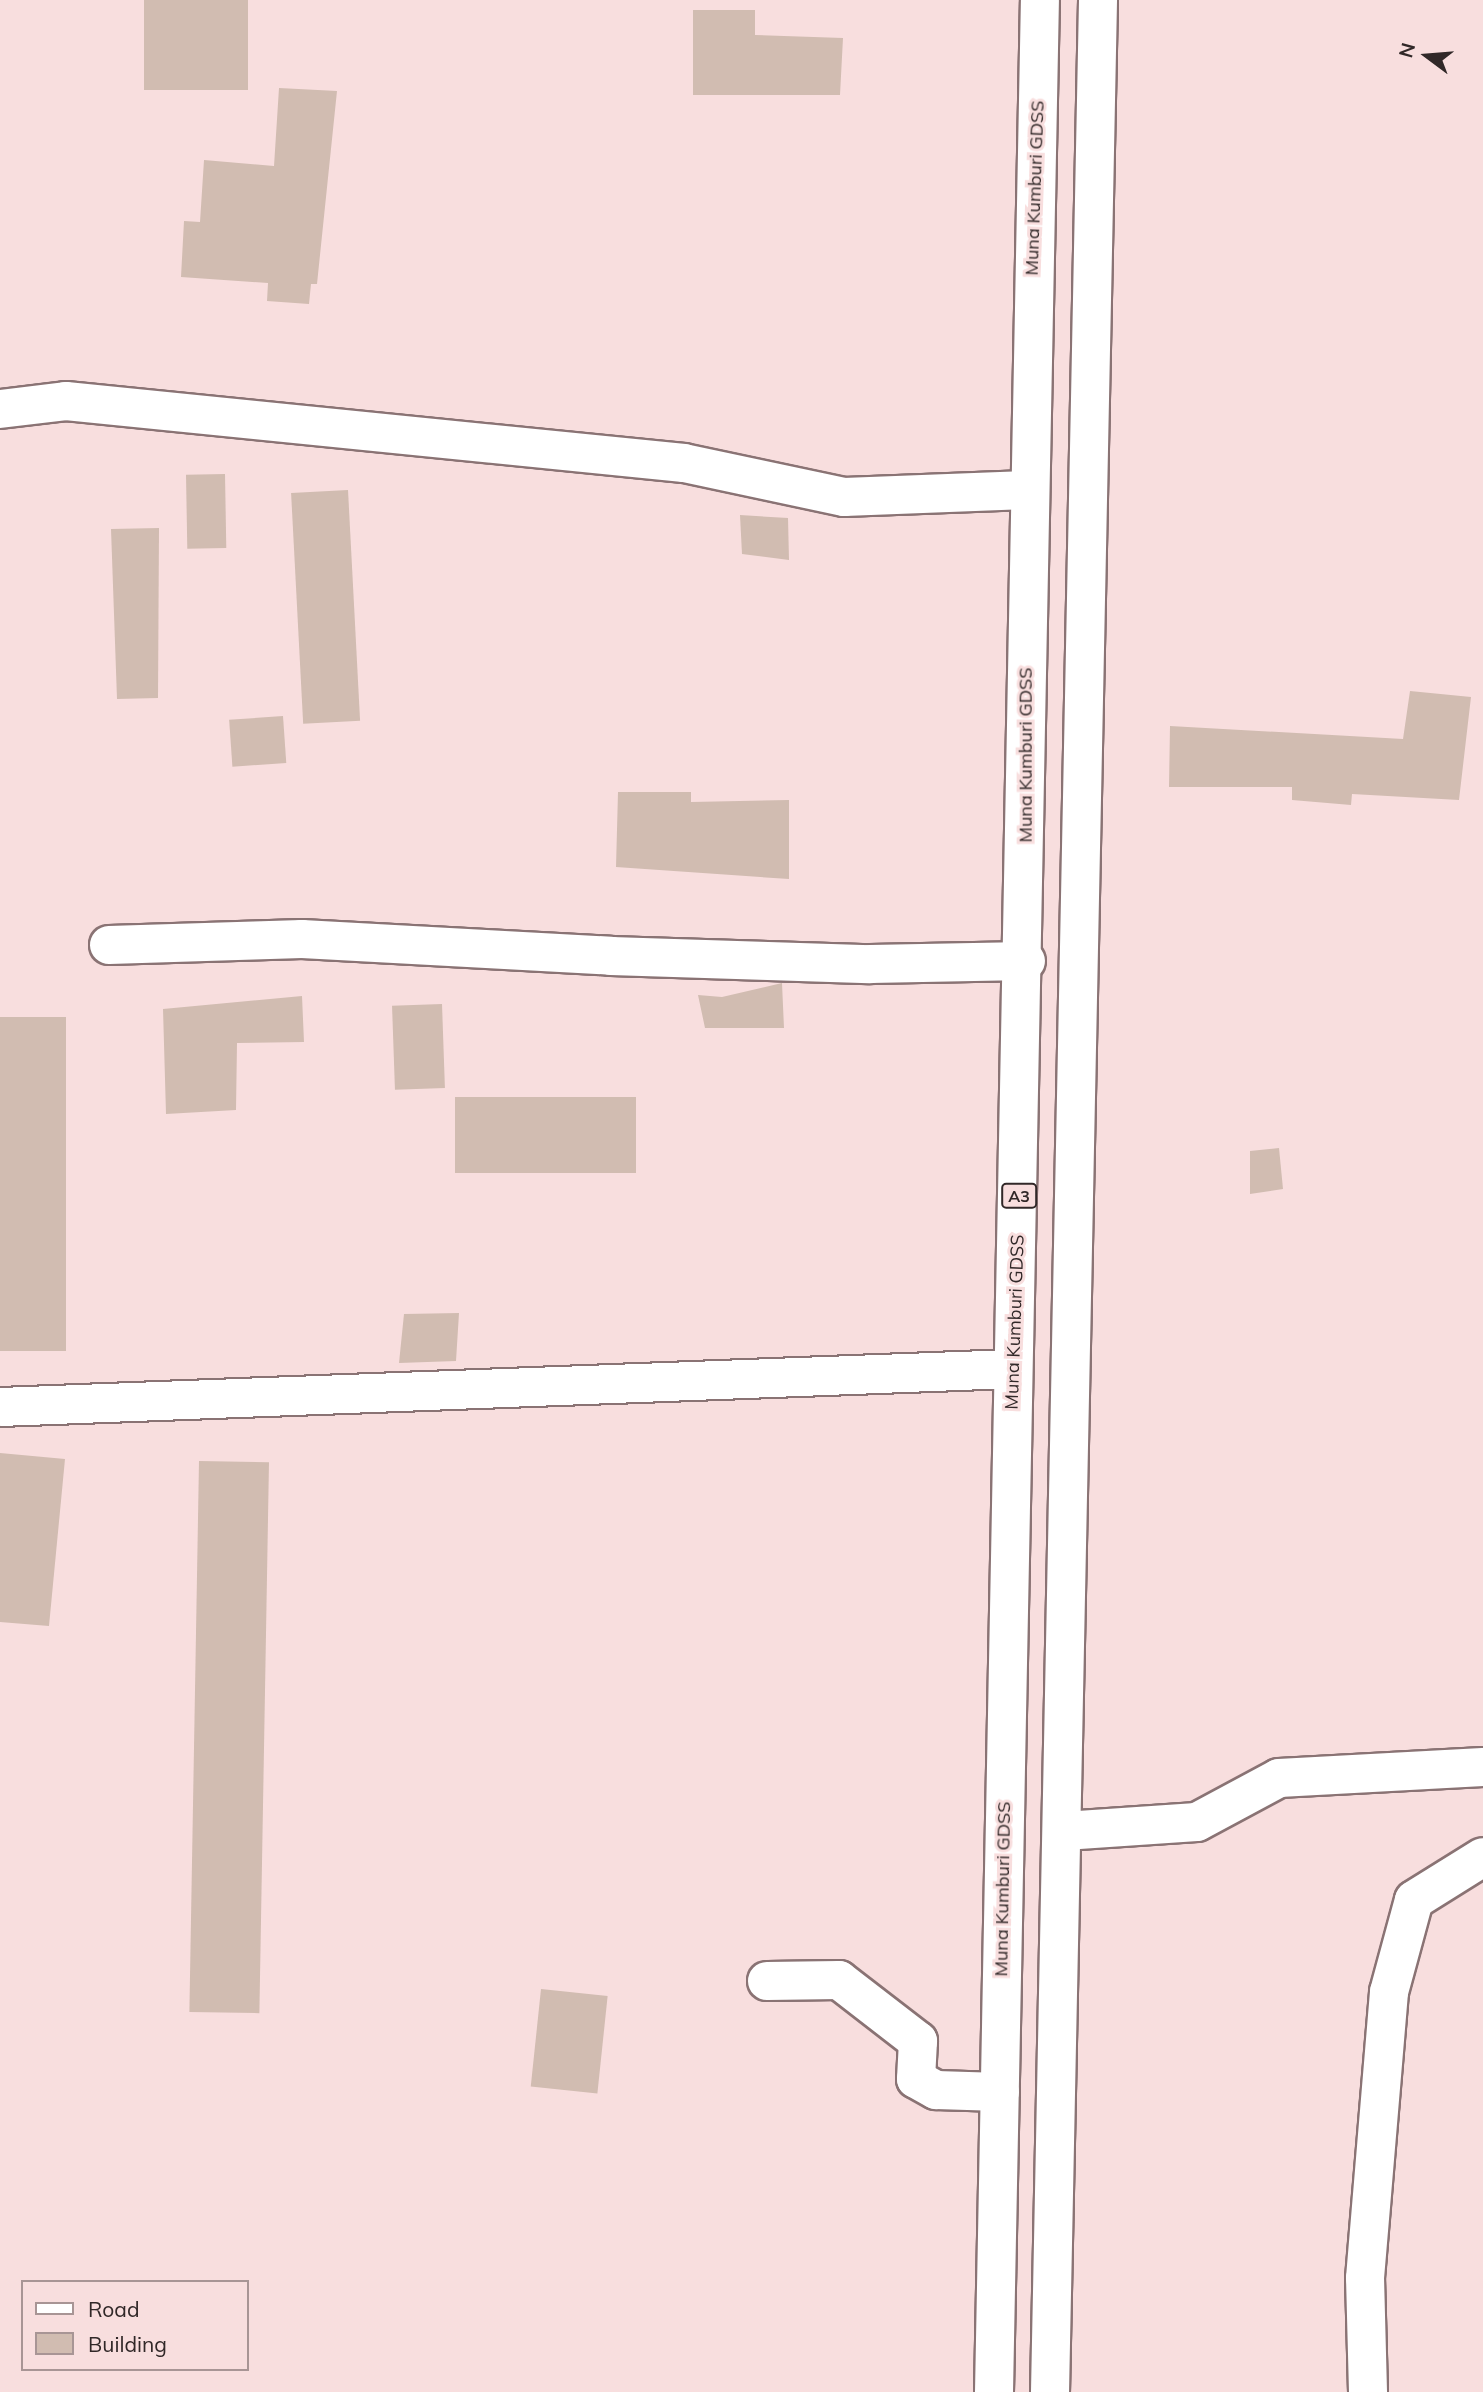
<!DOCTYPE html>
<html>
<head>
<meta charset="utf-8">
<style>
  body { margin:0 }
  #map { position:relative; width:1483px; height:2392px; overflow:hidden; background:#f8dede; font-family:Mulish,sans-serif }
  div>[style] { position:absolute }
  .building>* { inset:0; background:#d1bcb1; transform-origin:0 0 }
  .roads { filter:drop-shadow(2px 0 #8a7374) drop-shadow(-2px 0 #8a7374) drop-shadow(0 2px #8a7374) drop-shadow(0 -2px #8a7374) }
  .minor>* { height:38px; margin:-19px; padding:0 19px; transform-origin:19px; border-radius:19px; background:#fff }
  .highway>* { height:38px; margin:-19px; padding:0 19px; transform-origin:19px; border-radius:19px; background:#fff }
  span { translate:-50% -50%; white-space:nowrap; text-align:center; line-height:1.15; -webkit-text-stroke:6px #f8dede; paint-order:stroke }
  .shield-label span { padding:2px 5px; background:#f8dede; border:2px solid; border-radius:5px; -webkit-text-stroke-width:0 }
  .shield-label { font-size:16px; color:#312828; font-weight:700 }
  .street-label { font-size:18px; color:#312828 }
  .legend { position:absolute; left:21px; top:2280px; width:228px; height:91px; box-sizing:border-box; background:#f8dede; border:2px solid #a89595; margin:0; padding:9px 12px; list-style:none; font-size:21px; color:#312828 }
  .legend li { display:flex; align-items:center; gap:14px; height:35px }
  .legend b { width:35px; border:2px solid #a89595 }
  .north { position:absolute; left:1392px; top:21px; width:70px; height:70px; -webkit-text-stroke:5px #f8dede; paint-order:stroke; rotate:286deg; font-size:19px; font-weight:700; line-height:28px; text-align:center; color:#312828 }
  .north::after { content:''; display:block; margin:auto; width:24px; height:32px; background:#312828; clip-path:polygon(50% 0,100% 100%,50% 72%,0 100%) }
</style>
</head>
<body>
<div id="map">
  <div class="building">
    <div style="left:144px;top:0;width:104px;height:90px"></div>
    <div style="clip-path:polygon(693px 10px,755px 10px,755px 35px,843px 38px,840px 95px,693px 95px)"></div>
    <div style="clip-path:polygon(279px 88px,337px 91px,317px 284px,311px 284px,309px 304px,267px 301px,268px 283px,181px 277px,184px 221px,200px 222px,204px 160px,274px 166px)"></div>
    <div style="left:225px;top:474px;width:74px;height:39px;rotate:89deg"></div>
    <div style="left:348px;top:490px;width:231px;height:57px;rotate:87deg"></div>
    <div style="clip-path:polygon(740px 515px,788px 518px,789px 560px,742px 554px)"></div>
    <div style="clip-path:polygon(159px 528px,158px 698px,117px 699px,111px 529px)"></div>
    <div style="clip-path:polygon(1410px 691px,1471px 697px,1459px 800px,1352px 794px,1351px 805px,1292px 800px,1292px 787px,1169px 787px,1170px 726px,1403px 739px)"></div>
    <div style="left:283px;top:716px;width:47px;height:54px;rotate:86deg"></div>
    <div style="clip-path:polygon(618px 792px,691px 792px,691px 802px,789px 800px,789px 879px,616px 867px)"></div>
    <div style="clip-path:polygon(782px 983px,784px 1028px,705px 1028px,698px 995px,722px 997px)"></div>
    <div style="clip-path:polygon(302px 996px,304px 1042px,237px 1043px,236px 1110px,166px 1114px,163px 1009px)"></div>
    <div style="left:442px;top:1004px;width:84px;height:50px;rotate:88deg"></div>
    <div style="left:0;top:1017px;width:66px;height:334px"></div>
    <div style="left:455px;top:1097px;width:181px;height:76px"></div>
    <div style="clip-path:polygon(1279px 1148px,1283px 1189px,1250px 1194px,1250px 1151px)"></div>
    <div style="clip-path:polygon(459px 1313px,456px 1361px,399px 1363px,404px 1314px)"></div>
    <div style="clip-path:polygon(0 1453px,65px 1459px,49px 1626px,0 1622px)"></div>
    <div style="left:199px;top:1461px;width:70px;height:551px;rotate:1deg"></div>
    <div style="left:541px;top:1989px;width:67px;height:98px;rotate:6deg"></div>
  </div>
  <div class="roads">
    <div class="minor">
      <div style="left:0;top:409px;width:66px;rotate:-6.9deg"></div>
      <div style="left:66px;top:401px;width:621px;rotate:5.73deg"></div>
      <div style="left:684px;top:463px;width:164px;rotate:12deg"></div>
      <div style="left:844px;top:497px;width:183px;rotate:-2.2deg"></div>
      <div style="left:109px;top:945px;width:193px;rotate:-1.8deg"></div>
      <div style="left:302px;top:939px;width:309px;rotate:3.1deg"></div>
      <div style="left:611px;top:956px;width:259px;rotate:1.8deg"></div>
      <div style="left:870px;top:964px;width:156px;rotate:-1.1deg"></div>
      <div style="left:0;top:1407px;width:1014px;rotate:-2.15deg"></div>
      <div style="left:1064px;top:1831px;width:133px;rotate:-3.9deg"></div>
      <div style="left:1197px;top:1822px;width:93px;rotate:-28.2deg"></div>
      <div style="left:1279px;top:1778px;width:204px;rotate:-3.1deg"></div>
      <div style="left:767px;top:1981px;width:72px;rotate:-0.8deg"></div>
      <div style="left:839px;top:1980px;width:100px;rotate:37.7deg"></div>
      <div style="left:918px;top:2041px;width:38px;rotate:93deg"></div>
      <div style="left:916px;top:2079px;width:23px;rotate:29deg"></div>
      <div style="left:936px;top:2090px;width:64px;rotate:1.8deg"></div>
      <div style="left:1368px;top:2392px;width:114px;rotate:-91.5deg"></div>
      <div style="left:1365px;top:2278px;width:287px;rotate:-85.2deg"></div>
      <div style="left:1389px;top:1992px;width:95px;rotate:-74.8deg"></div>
      <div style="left:1414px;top:1900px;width:81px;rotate:-31.9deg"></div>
    </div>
    <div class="highway">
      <div style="left:994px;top:2392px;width:2392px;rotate:-88.9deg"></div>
      <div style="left:1050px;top:2392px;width:2392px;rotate:-88.85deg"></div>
    </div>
  </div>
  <div class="shield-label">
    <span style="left:1019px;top:1196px">A3</span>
  </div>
  <div class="street-label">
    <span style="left:1035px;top:188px;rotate:-88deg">Muna Kumburi GDSS</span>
    <span style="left:1026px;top:755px;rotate:-90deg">Muna Kumburi GDSS</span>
    <span style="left:1015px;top:1322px;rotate:-88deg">Muna Kumburi GDSS</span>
    <span style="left:1003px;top:1889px;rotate:-89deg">Muna Kumburi GDSS</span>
  </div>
  <ul class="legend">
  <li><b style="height:9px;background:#fff"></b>Road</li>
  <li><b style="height:19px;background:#d1bcb1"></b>Building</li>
  </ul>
  <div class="north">N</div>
</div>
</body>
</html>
